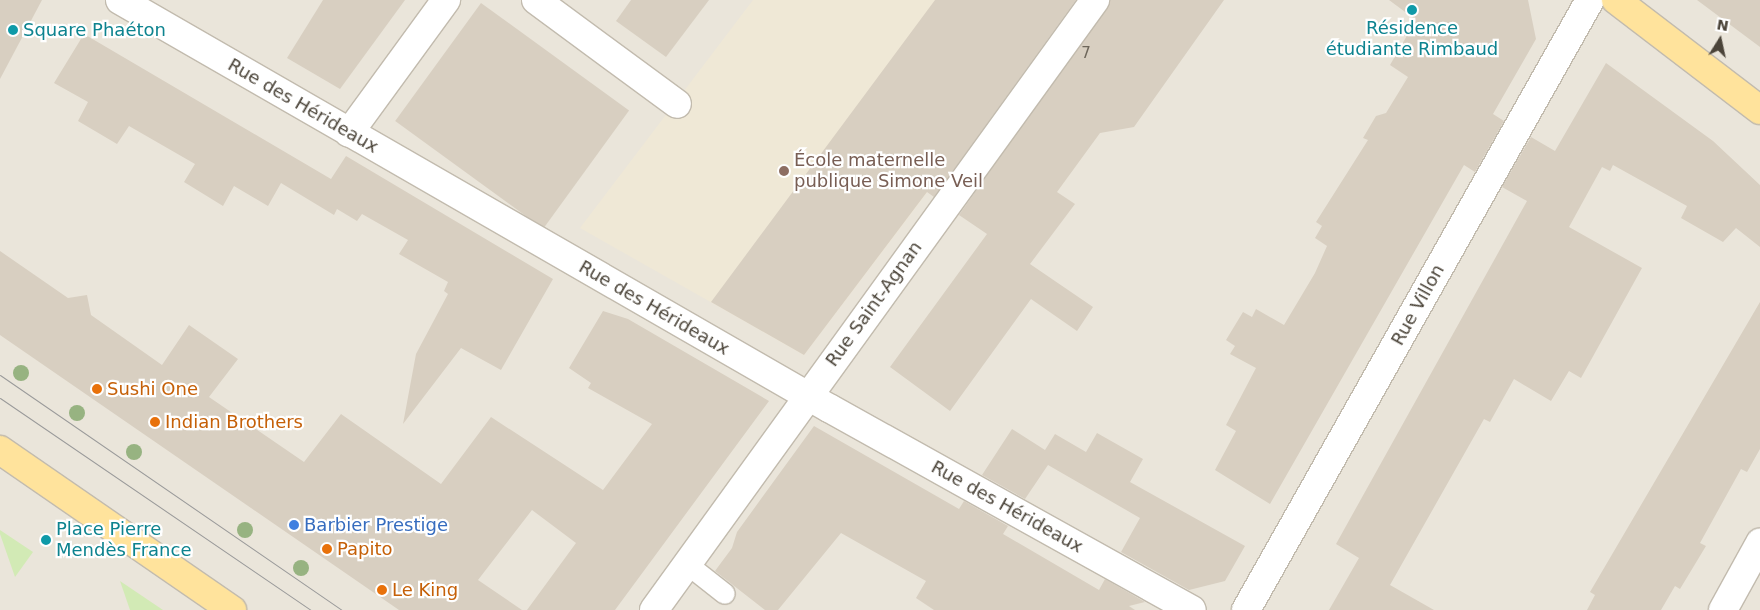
<!DOCTYPE html>
<html>
<head>
<meta charset="utf-8">
<style>
  body { margin:0 }
  #map { position:relative; width:1760px; height:610px; overflow:hidden; background:#f6f3ec; font-family:"DejaVu Sans",sans-serif }
  div>[style] { position:absolute }
  .residential>* { inset:0; background:#eae5da; transform-origin:0 0 }
  .education>* { inset:0; background:#efe8d6 }
  .green>* { inset:0; background:#d2eab5 }
  .building>* { inset:0; background:#d8cfc1; transform-origin:0 0 }
  .roads { filter:drop-shadow(1px 0 #c2bbae) drop-shadow(-1px 0 #c2bbae) drop-shadow(0 1px #c2bbae) drop-shadow(0 -1px #c2bbae) }
  .lane>* { height:20px; margin:-10px; padding:0 10px; transform-origin:10px; border-radius:10px; background:#fff }
  .street>* { height:28px; margin:-14px; padding:0 14px; transform-origin:14px; border-radius:14px; background:#fff }
  .primary>* { height:28px; margin:-14px; padding:0 14px; transform-origin:14px; border-radius:14px; background:#ffe39c }
  .tram>* { height:1px; margin:-0.5px; padding:0 0.5px; transform-origin:0.5px; border-radius:0.5px; background:#9a9a9a }
  .trees>* { width:16px; height:16px; margin:-8px; border-radius:50%; background:#97b381 }
  .dots>* { width:14px; height:14px; translate:-50% -50%; box-sizing:border-box; border:2px solid #fff; border-radius:50% }
  span { translate:-50% -50%; white-space:nowrap; text-align:center; line-height:1.15; -webkit-text-stroke:4.5px #fff; paint-order:stroke }
  .number-label { font-size:15px; color:#6e675b }
  .number-label span { -webkit-text-stroke-width:0 }
  .culture-label { font-size:18px; color:#0d838f }
  .left { translate:0 -50%; text-align:left }
  .street-label { font-size:18px; color:#4b4439 }
  .education-label { font-size:18px; color:#785e54 }
  .food-label { font-size:18px; color:#c56008 }
  .shop-label { font-size:18px; color:#366cbe }
  .north { position:absolute; left:1695px; top:15px; width:50px; height:50px; -webkit-text-stroke:4px #fff; paint-order:stroke; rotate:10deg; font-size:14px; font-weight:700; line-height:20px; text-align:center; color:#4b4439 }
  .north::after { content:''; display:block; margin:auto; width:18px; height:22px; background:#4b4439; clip-path:polygon(50% 0,100% 100%,50% 72%,0 100%) }
</style>
</head>
<body>
<div id="map">
  <div class="residential">
    <div style="left:0;top:0;width:1760px;height:610px"></div>
  </div>
  <div class="education">
    <div style="clip-path:polygon(753px 0,1073px 0,804px 355px,580px 228px)"></div>
  </div>
  <div class="green">
    <div style="clip-path:polygon(0 530px,33px 552px,15px 577px,0 534px)"></div>
    <div style="clip-path:polygon(120px 581px,163px 610px,130px 610px)"></div>
  </div>
  <div class="building">
    <div style="clip-path:polygon(0 0,42px 0,0 79px)"></div>
    <div style="clip-path:polygon(323px 0,405px 0,340px 89px,287px 58px)"></div>
    <div style="clip-path:polygon(631px 0,709px 0,666px 57px,616px 21px)"></div>
    <div style="clip-path:polygon(935px 0,1076px 0,934px 197px,927px 192px,804px 355px,711px 302px)"></div>
    <div style="clip-path:polygon(1110px 0,1224px 0,1134px 127px,1100px 133px,1057px 192px,1075px 204px,1030px 264px,1093px 307px,1077px 331px,1031px 299px,950px 411px,890px 367px,987px 234px,959px 215px)"></div>
    <div style="clip-path:polygon(1389px 0,1528px 0,1536px 39px,1493px 114px,1504px 121px,1475px 172px,1464px 165px,1270px 504px,1215px 470px,1236px 431px,1226px 425px,1256px 368px,1230px 354px,1235px 346px,1226px 340px,1243px 312px,1252px 317px,1256px 309px,1284px 325px,1315px 273px,1327px 246px,1315px 238px,1322px 226px,1316px 222px,1368px 140px,1363px 138px,1376px 116px,1386px 113px,1408px 77px,1390px 65px,1416px 20px)"></div>
    <div style="clip-path:polygon(1697px 0,1760px 0,1760px 47px)"></div>
    <div style="left:481px;top:3px;width:183px;height:146px;rotate:36deg"></div>
    <div style="clip-path:polygon(84px 34px,331px 179px,346px 156px,553px 279px,501px 370px,461px 348px,403px 424px,416px 354px,448px 294px,444px 291px,448px 282px,399px 254px,408px 240px,362px 214px,357px 221px,337px 209px,334px 215px,281px 183px,268px 206px,234px 186px,223px 206px,184px 182px,195px 164px,129px 126px,117px 144px,78px 121px,88px 102px,54px 83px)"></div>
    <div style="clip-path:polygon(1606px 63px,1713px 141px,1760px 185px,1760px 247px,1736px 228px,1723px 242px,1681px 218px,1687px 206px,1613px 165px,1610px 171px,1602px 167px,1569px 227px,1642px 268px,1581px 378px,1569px 371px,1551px 401px,1514px 379px,1490px 422px,1484px 419px,1390px 585px,1434px 610px,1329px 610px,1359px 558px,1336px 544px,1527px 201px,1502px 187px,1531px 137px,1555px 151px)"></div>
    <div style="clip-path:polygon(0 251px,68px 298px,87px 295px,91px 315px,162px 365px,189px 325px,238px 359px,209px 397px,304px 462px,341px 414px,441px 484px,491px 417px,603px 490px,652px 424px,588px 388px,591px 383px,569px 368px,603px 311px,628px 319px,769px 401px,615px 610px,527px 610px,576px 543px,532px 510px,478px 580px,522px 610px,399px 610px,0 335px)"></div>
    <div style="clip-path:polygon(1760px 302px,1760px 449px,1747px 472px,1741px 469px,1700px 543px,1706px 546px,1680px 589px,1675px 586px,1661px 610px,1587px 610px,1595px 595px,1590px 592px)"></div>
    <div style="clip-path:polygon(814px 426px,959px 509px,964px 501px,1008px 526px,1003px 534px,1099px 590px,1105px 579px,1145px 602px,1129px 606px,1135px 610px,934px 610px,916px 598px,926px 581px,841px 533px,778px 610px,765px 610px,715px 571px,732px 548px,737px 532px)"></div>
    <div style="clip-path:polygon(1012px 429px,1045px 450px,1055px 434px,1086px 452px,1097px 433px,1143px 459px,1130px 482px,1245px 546px,1225px 581px,1189px 590px,1121px 552px,1140px 518px,1048px 465px,1025px 499px,982px 475px)"></div>
  </div>
  <div class="roads">
    <div class="lane">
      <div style="left:687px;top:564px;width:48px;rotate:38.3deg"></div>
    </div>
    <div class="street">
      <div style="left:120px;top:0;width:818px;rotate:29.92deg"></div>
      <div style="left:829px;top:408px;width:415px;rotate:29.1deg"></div>
      <div style="left:536px;top:0;width:175px;rotate:36.4deg"></div>
      <div style="left:349px;top:133px;width:165px;rotate:-53.9deg"></div>
      <div style="left:654px;top:610px;width:753px;rotate:-54.13deg"></div>
      <div style="left:1246px;top:610px;width:700px;rotate:-60.58deg"></div>
      <div style="left:1723px;top:610px;width:77px;rotate:-61.1deg"></div>
    </div>
    <div class="primary">
      <div style="left:1616px;top:0;width:181px;rotate:37.4deg"></div>
      <div style="left:0;top:450px;width:282px;rotate:34.6deg"></div>
    </div>
  </div>
  <div class="tram">
    <div style="left:0;top:375px;width:415px;rotate:34.5deg"></div>
    <div style="left:0;top:398px;width:376px;rotate:34.3deg"></div>
  </div>
  <div class="trees">
    <div style="left:21px;top:373px"></div>
    <div style="left:77px;top:413px"></div>
    <div style="left:134px;top:452px"></div>
    <div style="left:245px;top:530px"></div>
    <div style="left:301px;top:568px"></div>
  </div>
  <div class="dots">
    <div style="left:1412px;top:10px;background:#0f9aa8"></div>
    <div style="left:13px;top:30px;background:#0f9aa8"></div>
    <div style="left:784px;top:171px;background:#8d6e63"></div>
    <div style="left:97px;top:389px;background:#e8710a"></div>
    <div style="left:155px;top:422px;background:#e8710a"></div>
    <div style="left:294px;top:525px;background:#3f7fe0"></div>
    <div style="left:46px;top:540px;background:#0f9aa8"></div>
    <div style="left:327px;top:549px;background:#e8710a"></div>
    <div style="left:382px;top:590px;background:#e8710a"></div>
  </div>
  <div class="number-label">
    <span style="left:1086px;top:54px">7</span>
  </div>
  <div class="culture-label">
    <span style="left:1412px;top:39px">Résidence<br>étudiante Rimbaud</span>
    <span class="left" style="left:23px;top:30px">Square Phaéton</span>
    <span class="left" style="left:56px;top:540px">Place Pierre<br>Mendès France</span>
  </div>
  <div class="street-label">
    <span style="left:303px;top:106px;rotate:30deg">Rue des Hérideaux</span>
    <span style="left:874px;top:304px;rotate:-54deg">Rue Saint-Agnan</span>
    <span style="left:1418px;top:305px;rotate:-61deg">Rue Villon</span>
    <span style="left:654px;top:308px;rotate:30deg">Rue des Hérideaux</span>
    <span style="left:1007px;top:507px;rotate:29deg">Rue des Hérideaux</span>
  </div>
  <div class="education-label">
    <span class="left" style="left:794px;top:171px">École maternelle<br>publique Simone Veil</span>
  </div>
  <div class="food-label">
    <span class="left" style="left:107px;top:389px">Sushi One</span>
    <span class="left" style="left:165px;top:422px">Indian Brothers</span>
    <span class="left" style="left:337px;top:549px">Papito</span>
    <span class="left" style="left:392px;top:590px">Le King</span>
  </div>
  <div class="shop-label">
    <span class="left" style="left:304px;top:525px">Barbier Prestige</span>
  </div>
  <div class="north">N</div>
</div>
</body>
</html>
